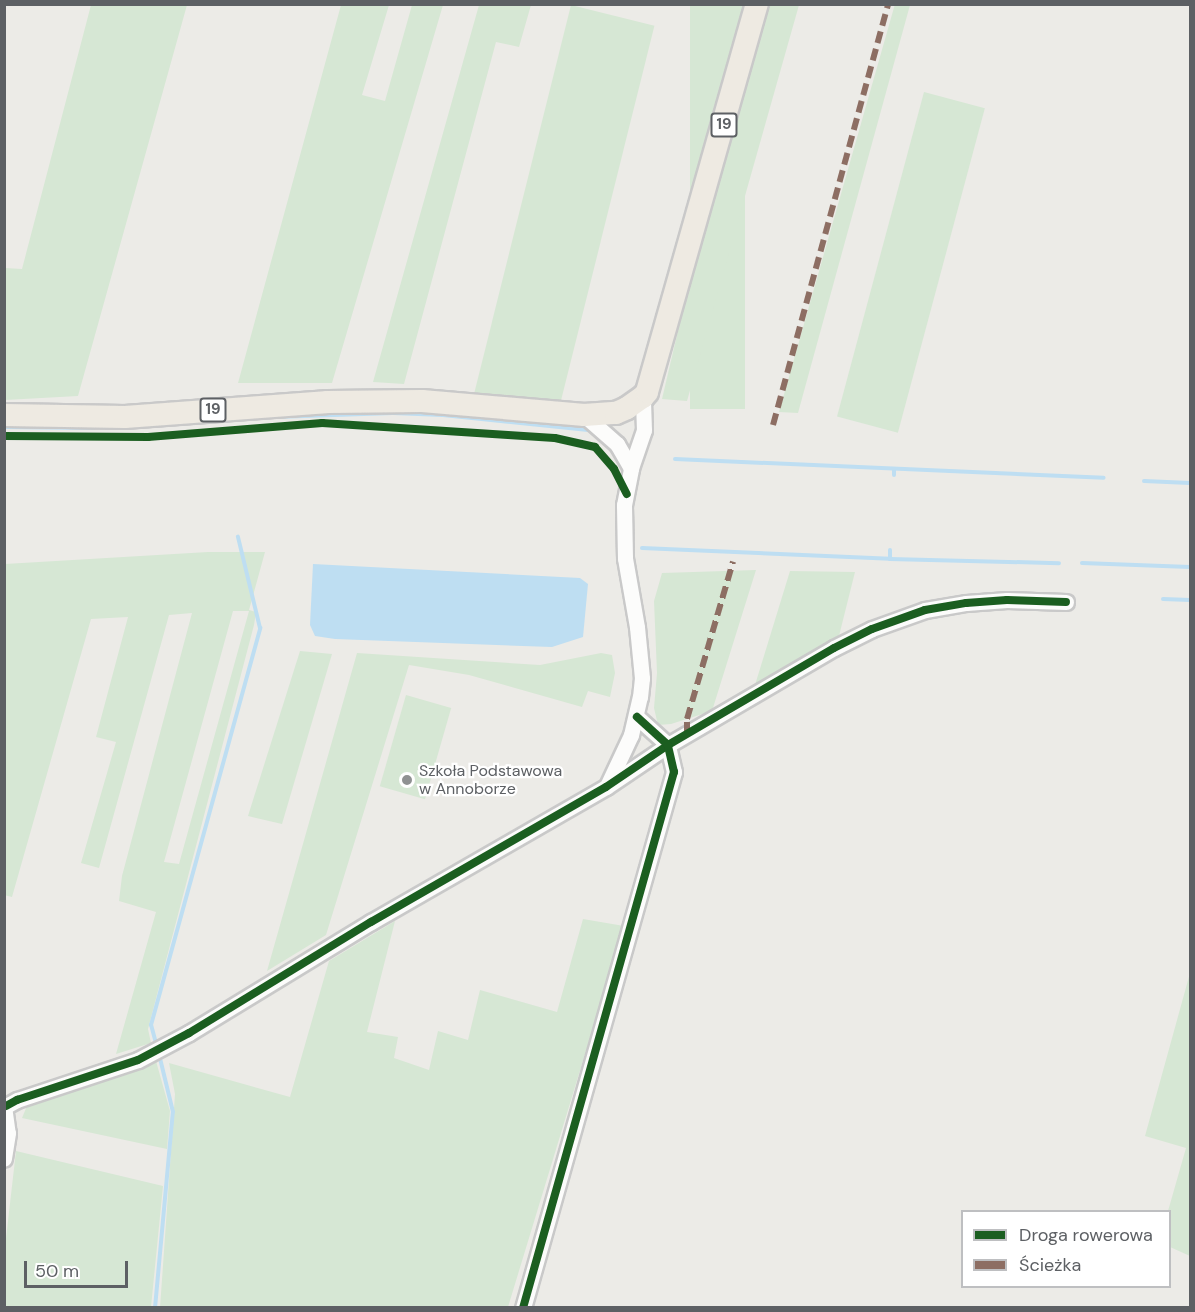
<!DOCTYPE html>
<html>
<head>
<meta charset="utf-8">
<style>
  body { margin:0 }
  #map { position:relative; width:1195px; height:1312px; overflow:hidden; background:#ecebe7; font-family:"DM Sans",sans-serif }
  div>[style] { position:absolute }
  .green>* { inset:0; background:#d6e7d4; transform-origin:0 0 }
  .water>* { inset:0; background:#bedef2 }
  .stream>* { height:4px; margin:-2px; padding:0 2px; transform-origin:2px; border-radius:2px; background:#bedef2 }
  .roads { filter:drop-shadow(2px 0 #c9c9c9) drop-shadow(-2px 0 #c9c9c9) drop-shadow(0 2px #c9c9c9) drop-shadow(0 -2px #c9c9c9) }
  .minor>* { height:15px; margin:-7.5px; padding:0 7.5px; transform-origin:7.5px; border-radius:7.5px; background:#fcfcfb }
  .highway>* { height:22px; margin:-11px; padding:0 11px; transform-origin:11px; border-radius:11px; background:#eeeae2 }
  .quiet>* { height:6px; margin-top:-3px; transform-origin:0; background:repeating-linear-gradient(90deg,#8d6e63 0 12px,transparent 0 18px) }
  .cycleway>* { height:8px; margin:-4px; padding:0 4px; transform-origin:4px; border-radius:4px; background:#1b5e20 }
  .dots>* { width:16px; height:16px; translate:-50% -50%; box-sizing:border-box; border:3px solid #fff; border-radius:50% }
  span { translate:-50% -50%; white-space:nowrap; text-align:center; line-height:1.15; -webkit-text-stroke:4.5px #fff; paint-order:stroke }
  .shield-label span { padding:2px 4px; background:#fff; border:2px solid; border-radius:4px; -webkit-text-stroke-width:0 }
  .shield-label { font-size:15px; color:#5d6064; font-weight:700 }
  .poi-label { font-size:16px; color:#5d6064 }
  .left { translate:0 -50%; text-align:left }
  .frame { position:absolute; inset:0; border:6px solid #5d6064; pointer-events:none }
  .legend { position:absolute; left:961px; top:1210px; width:210px; height:78px; box-sizing:border-box; background:#fff; border:2px solid #bebfc1; margin:0; padding:8px 10px; list-style:none; font-size:18px; color:#5d6064 }
  .legend li { display:flex; align-items:center; gap:12px; height:30px }
  .legend b { width:30px; border:2px solid #bebfc1 }
  .scale { position:absolute; left:24px; top:1261px; width:104px; height:27px; box-sizing:border-box; border:3px solid #5d6064; border-top:0; padding-left:8px; font-size:18px; line-height:21px; white-space:nowrap; color:#5d6064; -webkit-text-stroke:4px #fff; paint-order:stroke }
</style>
</head>
<body>
<div id="map">
  <div class="green">
    <div style="clip-path:polygon(895px 4px,910px 5px,798px 413px,779px 412px)"></div>
    <div style="clip-path:polygon(91px 5px,187px 5px,78px 396px,5px 400px,5px 268px,22px 269px)"></div>
    <div style="clip-path:polygon(341px 5px,389px 5px,362px 95px,385px 101px,412px 5px,443px 5px,332px 383px,238px 383px)"></div>
    <div style="clip-path:polygon(479px 5px,531px 5px,519px 47px,496px 42px,404px 384px,373px 382px)"></div>
    <div style="left:571px;top:5px;width:86px;height:399px;rotate:14deg"></div>
    <div style="left:690px;top:5px;width:55px;height:404px"></div>
    <div style="clip-path:polygon(768px 5px,799px 5px,687px 401px,662px 399px,689px 284px)"></div>
    <div style="left:924px;top:92px;width:63px;height:336px;rotate:15deg"></div>
    <div style="clip-path:polygon(evenodd,208px 552px,265px 552px,249px 610px,256px 612px,254px 625px,148px 1029px,151px 1043px,116px 1054px,156px 912px,119px 901px,122px 876px,192px 613px,169px 615px,99px 868px,81px 863px,116px 742px,96px 737px,128px 617px,91px 619px,12px 897px,4px 895px,5px 564px,208px 552px,233px 611px,249px 611px,179px 864px,164px 862px,233px 611px)"></div>
    <div style="clip-path:polygon(756px 570px,712px 711px,671px 724px,658px 725px,654px 708px,657px 673px,654px 601px,662px 573px)"></div>
    <div style="clip-path:polygon(790px 571px,855px 572px,839px 636px,755px 685px)"></div>
    <div style="clip-path:polygon(300px 651px,332px 654px,282px 824px,248px 816px)"></div>
    <div style="clip-path:polygon(357px 653px,540px 665px,601px 653px,612px 655px,615px 673px,610px 697px,588px 691px,582px 707px,469px 675px,409px 665px,326px 935px,267px 971px)"></div>
    <div style="left:406px;top:695px;width:47px;height:95px;rotate:16deg"></div>
    <div style="clip-path:polygon(583px 919px,624px 926px,508px 1307px,160px 1308px,175px 1094px,169px 1063px,290px 1097px,329px 961px,395px 921px,367px 1032px,398px 1037px,394px 1058px,429px 1070px,438px 1031px,468px 1040px,480px 990px,557px 1012px)"></div>
    <div style="clip-path:polygon(1190px 973px,1190px 1256px,1170px 1247px,1168px 1211px,1186px 1148px,1145px 1136px)"></div>
    <div style="clip-path:polygon(156px 1061px,170px 1111px,167px 1149px,22px 1118px,29px 1101px)"></div>
    <div style="clip-path:polygon(16px 1151px,163px 1186px,151px 1307px,5px 1307px,5px 1247px)"></div>
  </div>
  <div class="water">
    <div style="clip-path:polygon(313px 564px,580px 578px,588px 584px,583px 637px,552px 647px,335px 639px,315px 636px,310px 625px)"></div>
  </div>
  <div class="stream">
    <div style="left:275px;top:417px;width:118px;rotate:-1.9deg"></div>
    <div style="left:393px;top:413px;width:50px;rotate:2.3deg"></div>
    <div style="left:443px;top:415px;width:146px;rotate:5.9deg"></div>
    <div style="left:4px;top:427px;width:90px;rotate:0.6deg"></div>
    <div style="left:675px;top:459px;width:429px;rotate:2.5deg"></div>
    <div style="left:894px;top:475px;width:6px;rotate:-90deg"></div>
    <div style="left:1144px;top:481px;width:46px;rotate:2.5deg"></div>
    <div style="left:642px;top:548px;width:248px;rotate:2.5deg"></div>
    <div style="left:890px;top:559px;width:169px;rotate:1.4deg"></div>
    <div style="left:890px;top:559px;width:9px;rotate:-90deg"></div>
    <div style="left:1082px;top:563px;width:108px;rotate:2.1deg"></div>
    <div style="left:1163px;top:599px;width:27px;rotate:2deg"></div>
    <div style="left:157px;top:1047px;width:23px;rotate:-105deg"></div>
    <div style="left:151px;top:1025px;width:412px;rotate:-74.6deg"></div>
    <div style="left:260px;top:628px;width:94px;rotate:-103.6deg"></div>
    <div style="left:155px;top:1308px;width:197px;rotate:-84.8deg"></div>
    <div style="left:173px;top:1112px;width:60px;rotate:-103.6deg"></div>
  </div>
  <div class="roads">
    <div class="minor">
      <div style="left:584px;top:415px;width:44px;rotate:41.3deg"></div>
      <div style="left:617px;top:444px;width:28px;rotate:60deg"></div>
      <div style="left:608px;top:784px;width:54px;rotate:-64.9deg"></div>
      <div style="left:631px;top:735px;width:39px;rotate:-77deg"></div>
      <div style="left:640px;top:697px;width:19px;rotate:-84deg"></div>
      <div style="left:642px;top:678px;width:51px;rotate:-95.6deg"></div>
      <div style="left:637px;top:627px;width:70px;rotate:-99.9deg"></div>
      <div style="left:625px;top:558px;width:53px;rotate:-91.1deg"></div>
      <div style="left:624px;top:505px;width:38px;rotate:-79deg"></div>
      <div style="left:631px;top:468px;width:40px;rotate:-71.1deg"></div>
      <div style="left:644px;top:430px;width:33px;rotate:-92deg"></div>
      <div style="left:4px;top:1106px;width:27px;rotate:82deg"></div>
      <div style="left:8px;top:1133px;width:26px;rotate:99deg"></div>
      <div style="left:6px;top:1106px;width:13px;rotate:-29deg"></div>
      <div style="left:17px;top:1100px;width:127px;rotate:-18.3deg"></div>
      <div style="left:138px;top:1060px;width:58px;rotate:-27.9deg"></div>
      <div style="left:189px;top:1033px;width:213px;rotate:-31.4deg"></div>
      <div style="left:371px;top:922px;width:271px;rotate:-29.9deg"></div>
      <div style="left:606px;top:787px;width:75px;rotate:-34.1deg"></div>
      <div style="left:668px;top:745px;width:192px;rotate:-30.3deg"></div>
      <div style="left:834px;top:648px;width:42px;rotate:-26.6deg"></div>
      <div style="left:872px;top:629px;width:56px;rotate:-19.7deg"></div>
      <div style="left:925px;top:610px;width:42px;rotate:-9.7deg"></div>
      <div style="left:966px;top:603px;width:41px;rotate:-4.2deg"></div>
      <div style="left:1007px;top:600px;width:59px;rotate:1.9deg"></div>
      <div style="left:523px;top:1308px;width:557px;rotate:-74.27deg"></div>
      <div style="left:674px;top:772px;width:28px;rotate:-103deg"></div>
      <div style="left:668px;top:745px;width:42px;rotate:-137.9deg"></div>
    </div>
    <div class="highway">
      <div style="left:4px;top:415px;width:121px;rotate:0.9deg"></div>
      <div style="left:125px;top:417px;width:204px;rotate:-4.2deg"></div>
      <div style="left:328px;top:402px;width:94px;rotate:-0.6deg"></div>
      <div style="left:422px;top:401px;width:163px;rotate:4.9deg"></div>
      <div style="left:584px;top:415px;width:32px;rotate:-4deg"></div>
      <div style="left:616px;top:413px;width:12px;rotate:-24deg"></div>
      <div style="left:627px;top:408px;width:19px;rotate:-35deg"></div>
      <div style="left:643px;top:397px;width:6px;rotate:-51deg"></div>
      <div style="left:647px;top:392px;width:403px;rotate:-74.2deg"></div>
    </div>
  </div>
  <div class="quiet">
    <div style="left:773px;top:425px;width:436px;rotate:-74.7deg"></div>
    <div style="left:687px;top:734px;width:15px;rotate:-90deg"></div>
    <div style="left:687px;top:719px;width:164px;rotate:-73.7deg"></div>
  </div>
  <div class="cycleway">
    <div style="left:4px;top:436px;width:144px;rotate:0.4deg"></div>
    <div style="left:148px;top:437px;width:175px;rotate:-4.6deg"></div>
    <div style="left:322px;top:423px;width:233px;rotate:3.7deg"></div>
    <div style="left:555px;top:438px;width:41px;rotate:12.7deg"></div>
    <div style="left:595px;top:447px;width:29px;rotate:49deg"></div>
    <div style="left:614px;top:469px;width:28px;rotate:63deg"></div>
    <div style="left:6px;top:1106px;width:13px;rotate:-29deg"></div>
    <div style="left:17px;top:1100px;width:127px;rotate:-18.3deg"></div>
    <div style="left:138px;top:1060px;width:58px;rotate:-27.9deg"></div>
    <div style="left:189px;top:1033px;width:213px;rotate:-31.4deg"></div>
    <div style="left:371px;top:922px;width:271px;rotate:-29.9deg"></div>
    <div style="left:606px;top:787px;width:75px;rotate:-34.1deg"></div>
    <div style="left:668px;top:745px;width:192px;rotate:-30.3deg"></div>
    <div style="left:834px;top:648px;width:42px;rotate:-26.6deg"></div>
    <div style="left:872px;top:629px;width:56px;rotate:-19.7deg"></div>
    <div style="left:925px;top:610px;width:42px;rotate:-9.7deg"></div>
    <div style="left:966px;top:603px;width:41px;rotate:-4.2deg"></div>
    <div style="left:1007px;top:600px;width:59px;rotate:1.9deg"></div>
    <div style="left:523px;top:1308px;width:557px;rotate:-74.27deg"></div>
    <div style="left:674px;top:772px;width:28px;rotate:-103deg"></div>
    <div style="left:668px;top:745px;width:42px;rotate:-137.9deg"></div>
  </div>
  <div class="dots">
    <div style="left:407px;top:780px;background:#8f9192"></div>
  </div>
  <div class="shield-label">
    <span style="left:724px;top:125px">19</span>
    <span style="left:213px;top:410px">19</span>
  </div>
  <div class="poi-label">
    <span class="left" style="left:419px;top:780px">Szkoła Podstawowa<br>w Annoborze</span>
  </div>
  <div class="frame"></div>
  <ul class="legend">
  <li><b style="height:8px;background:#1b5e20"></b>Droga rowerowa</li>
  <li><b style="height:8px;background:#8d6e63"></b>Ścieżka</li>
  </ul>
  <div class="scale">50 m</div>
</div>
</body>
</html>
